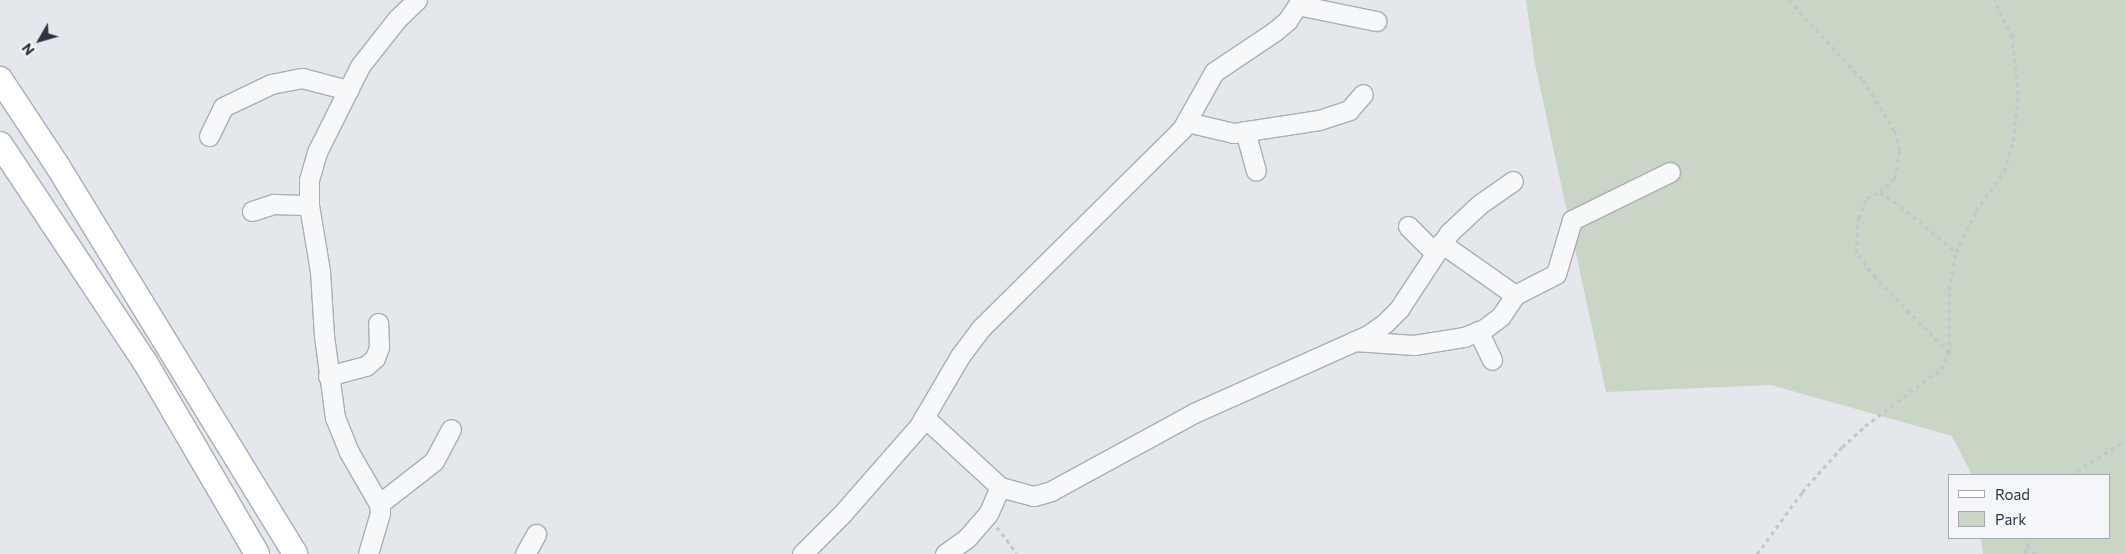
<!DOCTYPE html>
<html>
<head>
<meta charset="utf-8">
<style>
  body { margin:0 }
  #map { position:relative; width:2125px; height:554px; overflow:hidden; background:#e4e7ec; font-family:Commissioner,sans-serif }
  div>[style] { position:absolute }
  .green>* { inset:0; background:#c9d6c5 }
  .path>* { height:2.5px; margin-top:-1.25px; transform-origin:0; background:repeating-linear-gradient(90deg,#c2c5cb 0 4px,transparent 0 8px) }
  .roads { filter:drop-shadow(1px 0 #a9aeb7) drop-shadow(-1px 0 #a9aeb7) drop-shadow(0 1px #a9aeb7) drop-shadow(0 -1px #a9aeb7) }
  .minor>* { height:19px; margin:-9.5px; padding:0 9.5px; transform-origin:9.5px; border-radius:9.5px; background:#f7f8fa }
  .major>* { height:24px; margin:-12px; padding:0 12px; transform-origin:12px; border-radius:12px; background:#fff }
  span { translate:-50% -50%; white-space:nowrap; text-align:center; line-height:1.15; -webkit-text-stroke:4px #f4f6f9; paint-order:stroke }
  .legend { position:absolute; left:1948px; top:474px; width:162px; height:65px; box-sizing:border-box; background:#f4f6f9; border:1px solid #a4a8b1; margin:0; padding:6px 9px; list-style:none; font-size:15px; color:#2b3445 }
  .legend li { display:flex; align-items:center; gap:10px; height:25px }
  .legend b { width:25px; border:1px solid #a4a8b1 }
  .north { position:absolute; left:15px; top:15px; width:50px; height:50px; -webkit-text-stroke:4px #f4f6f9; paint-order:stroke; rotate:232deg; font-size:14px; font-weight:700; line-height:20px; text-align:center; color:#2b3445 }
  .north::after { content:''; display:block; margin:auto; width:18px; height:22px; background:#2b3445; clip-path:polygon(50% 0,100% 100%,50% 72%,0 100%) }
</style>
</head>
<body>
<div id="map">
  <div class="green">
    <div style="clip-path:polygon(1526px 0,2125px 0,2125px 554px,1983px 554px,1981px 538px,2109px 538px,2109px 475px,1972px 475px,1952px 436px,1771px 385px,1606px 392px,1535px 64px)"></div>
  </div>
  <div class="path">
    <div style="left:1789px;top:0;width:109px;rotate:47.2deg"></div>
    <div style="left:1863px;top:80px;width:60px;rotate:57.9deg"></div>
    <div style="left:1895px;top:131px;width:21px;rotate:76deg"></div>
    <div style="left:1900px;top:151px;width:28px;rotate:100deg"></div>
    <div style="left:1895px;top:179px;width:20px;rotate:139deg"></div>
    <div style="left:1949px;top:353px;width:105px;rotate:-134.6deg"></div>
    <div style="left:1875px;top:278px;width:31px;rotate:-127deg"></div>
    <div style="left:1856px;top:253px;width:35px;rotate:-87deg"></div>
    <div style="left:1858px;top:218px;width:22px;rotate:-66deg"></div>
    <div style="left:1867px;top:198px;width:14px;rotate:-25deg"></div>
    <div style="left:1880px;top:192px;width:25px;rotate:34deg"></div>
    <div style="left:1901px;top:206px;width:72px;rotate:39.9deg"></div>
    <div style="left:2070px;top:475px;width:65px;rotate:-31.7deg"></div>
    <div style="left:997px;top:527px;width:34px;rotate:53deg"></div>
    <div style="left:2027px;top:546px;width:12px;rotate:42deg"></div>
    <div style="left:1757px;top:554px;width:77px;rotate:-54deg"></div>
    <div style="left:1802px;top:492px;width:60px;rotate:-48.4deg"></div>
    <div style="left:1842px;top:447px;width:31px;rotate:-42deg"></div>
    <div style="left:1865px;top:426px;width:95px;rotate:-36.9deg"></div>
    <div style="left:1941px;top:369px;width:18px;rotate:-63deg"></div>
    <div style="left:1949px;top:353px;width:63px;rotate:-90deg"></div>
    <div style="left:1949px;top:290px;width:39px;rotate:-80deg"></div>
    <div style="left:1956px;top:252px;width:46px;rotate:-64deg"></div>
    <div style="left:1976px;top:211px;width:49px;rotate:-55deg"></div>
    <div style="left:2004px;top:171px;width:31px;rotate:-73deg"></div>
    <div style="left:2013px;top:141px;width:46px;rotate:-83.8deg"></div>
    <div style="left:2018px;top:95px;width:58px;rotate:-95.9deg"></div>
    <div style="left:2012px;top:37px;width:41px;rotate:-115.9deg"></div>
    <div style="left:2025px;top:554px;width:16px;rotate:-76deg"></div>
  </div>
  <div class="roads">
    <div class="minor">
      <div style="left:1298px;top:5px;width:80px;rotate:11.6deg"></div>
      <div style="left:1187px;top:122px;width:48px;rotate:13.2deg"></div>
      <div style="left:1234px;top:133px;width:86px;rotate:-8.7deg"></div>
      <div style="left:1319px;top:120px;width:32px;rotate:-18deg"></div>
      <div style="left:1349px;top:110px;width:21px;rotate:-49deg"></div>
      <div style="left:1245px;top:131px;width:41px;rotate:74.6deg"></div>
      <div style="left:209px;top:136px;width:32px;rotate:-64deg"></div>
      <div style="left:223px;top:107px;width:53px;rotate:-25.6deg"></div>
      <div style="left:271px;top:84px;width:32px;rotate:-11deg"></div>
      <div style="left:302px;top:78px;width:48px;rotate:14.6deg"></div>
      <div style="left:252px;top:211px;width:23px;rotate:-18deg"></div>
      <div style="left:274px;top:204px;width:35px;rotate:2deg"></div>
      <div style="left:1408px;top:226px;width:37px;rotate:45deg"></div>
      <div style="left:1441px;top:243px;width:90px;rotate:35.1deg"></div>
      <div style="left:1478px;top:331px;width:32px;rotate:64deg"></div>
      <div style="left:1354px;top:341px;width:60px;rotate:3.8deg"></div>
      <div style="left:1414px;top:345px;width:51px;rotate:-9.1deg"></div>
      <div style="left:1464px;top:337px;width:22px;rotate:-22deg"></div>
      <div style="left:1484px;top:329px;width:21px;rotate:-37deg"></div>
      <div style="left:1501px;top:316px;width:25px;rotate:-56deg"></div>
      <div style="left:1515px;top:295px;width:46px;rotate:-27.1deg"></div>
      <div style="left:1556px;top:274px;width:56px;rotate:-73.5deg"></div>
      <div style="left:1572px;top:220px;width:109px;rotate:-26.1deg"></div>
      <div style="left:328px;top:376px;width:39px;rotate:-15deg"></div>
      <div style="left:366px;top:366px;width:12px;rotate:-42deg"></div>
      <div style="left:375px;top:358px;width:12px;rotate:-70deg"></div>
      <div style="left:379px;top:347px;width:24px;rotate:-92deg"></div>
      <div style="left:924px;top:417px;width:103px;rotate:42.6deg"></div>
      <div style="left:1000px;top:487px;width:35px;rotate:15deg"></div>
      <div style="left:1034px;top:496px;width:18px;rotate:-16deg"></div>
      <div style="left:1051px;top:491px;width:163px;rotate:-28.6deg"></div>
      <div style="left:1194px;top:413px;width:191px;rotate:-24.1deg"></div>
      <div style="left:1368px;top:335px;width:21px;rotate:-35deg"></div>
      <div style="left:1385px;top:323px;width:20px;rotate:-45deg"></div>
      <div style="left:1399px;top:309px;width:91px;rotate:-56.7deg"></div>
      <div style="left:1449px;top:233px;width:42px;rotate:-43.1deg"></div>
      <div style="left:1480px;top:204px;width:40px;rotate:-34.9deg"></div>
      <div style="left:379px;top:504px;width:70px;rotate:-38deg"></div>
      <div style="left:434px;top:461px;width:36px;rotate:-62deg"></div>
      <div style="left:368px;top:554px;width:43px;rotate:-73.7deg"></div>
      <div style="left:380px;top:513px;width:9px;rotate:-96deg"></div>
      <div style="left:379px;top:504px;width:60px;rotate:-120deg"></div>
      <div style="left:349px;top:452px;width:37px;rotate:-112deg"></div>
      <div style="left:335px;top:418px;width:83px;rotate:-97.6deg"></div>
      <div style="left:324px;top:336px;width:65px;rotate:-93.5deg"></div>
      <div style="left:320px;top:271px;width:67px;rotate:-99.5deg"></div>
      <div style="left:309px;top:205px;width:25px;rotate:-90deg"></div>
      <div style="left:309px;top:180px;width:29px;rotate:-74deg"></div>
      <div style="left:317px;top:152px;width:96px;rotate:-63.4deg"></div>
      <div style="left:360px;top:66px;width:60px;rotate:-51.8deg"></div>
      <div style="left:397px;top:19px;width:28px;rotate:-44deg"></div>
      <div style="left:525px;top:554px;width:23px;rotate:-61deg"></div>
      <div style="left:802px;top:554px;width:57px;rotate:-45deg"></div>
      <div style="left:842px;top:514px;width:117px;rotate:-48.8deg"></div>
      <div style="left:919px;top:426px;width:81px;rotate:-59.6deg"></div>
      <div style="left:960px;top:356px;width:35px;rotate:-53deg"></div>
      <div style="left:981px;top:328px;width:283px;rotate:-44.7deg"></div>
      <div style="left:1182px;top:129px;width:65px;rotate:-60.7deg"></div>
      <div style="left:1214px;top:72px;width:73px;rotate:-33.9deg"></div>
      <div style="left:1275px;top:31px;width:16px;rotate:-40deg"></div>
      <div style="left:1287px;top:21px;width:25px;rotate:-56deg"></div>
      <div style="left:945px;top:554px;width:27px;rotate:-36deg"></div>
      <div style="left:967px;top:538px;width:32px;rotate:-49deg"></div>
      <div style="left:988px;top:514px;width:30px;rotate:-66deg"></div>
    </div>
    <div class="major">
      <div style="left:0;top:79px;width:103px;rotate:56.5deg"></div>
      <div style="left:57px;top:165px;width:456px;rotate:58.5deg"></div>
      <div style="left:0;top:144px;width:262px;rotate:56.4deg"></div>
      <div style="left:145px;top:362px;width:222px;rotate:59.7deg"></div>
    </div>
  </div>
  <ul class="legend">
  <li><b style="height:6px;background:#fff"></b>Road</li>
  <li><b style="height:14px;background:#c9d6c5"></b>Park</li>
  </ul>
  <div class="north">N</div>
</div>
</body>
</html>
